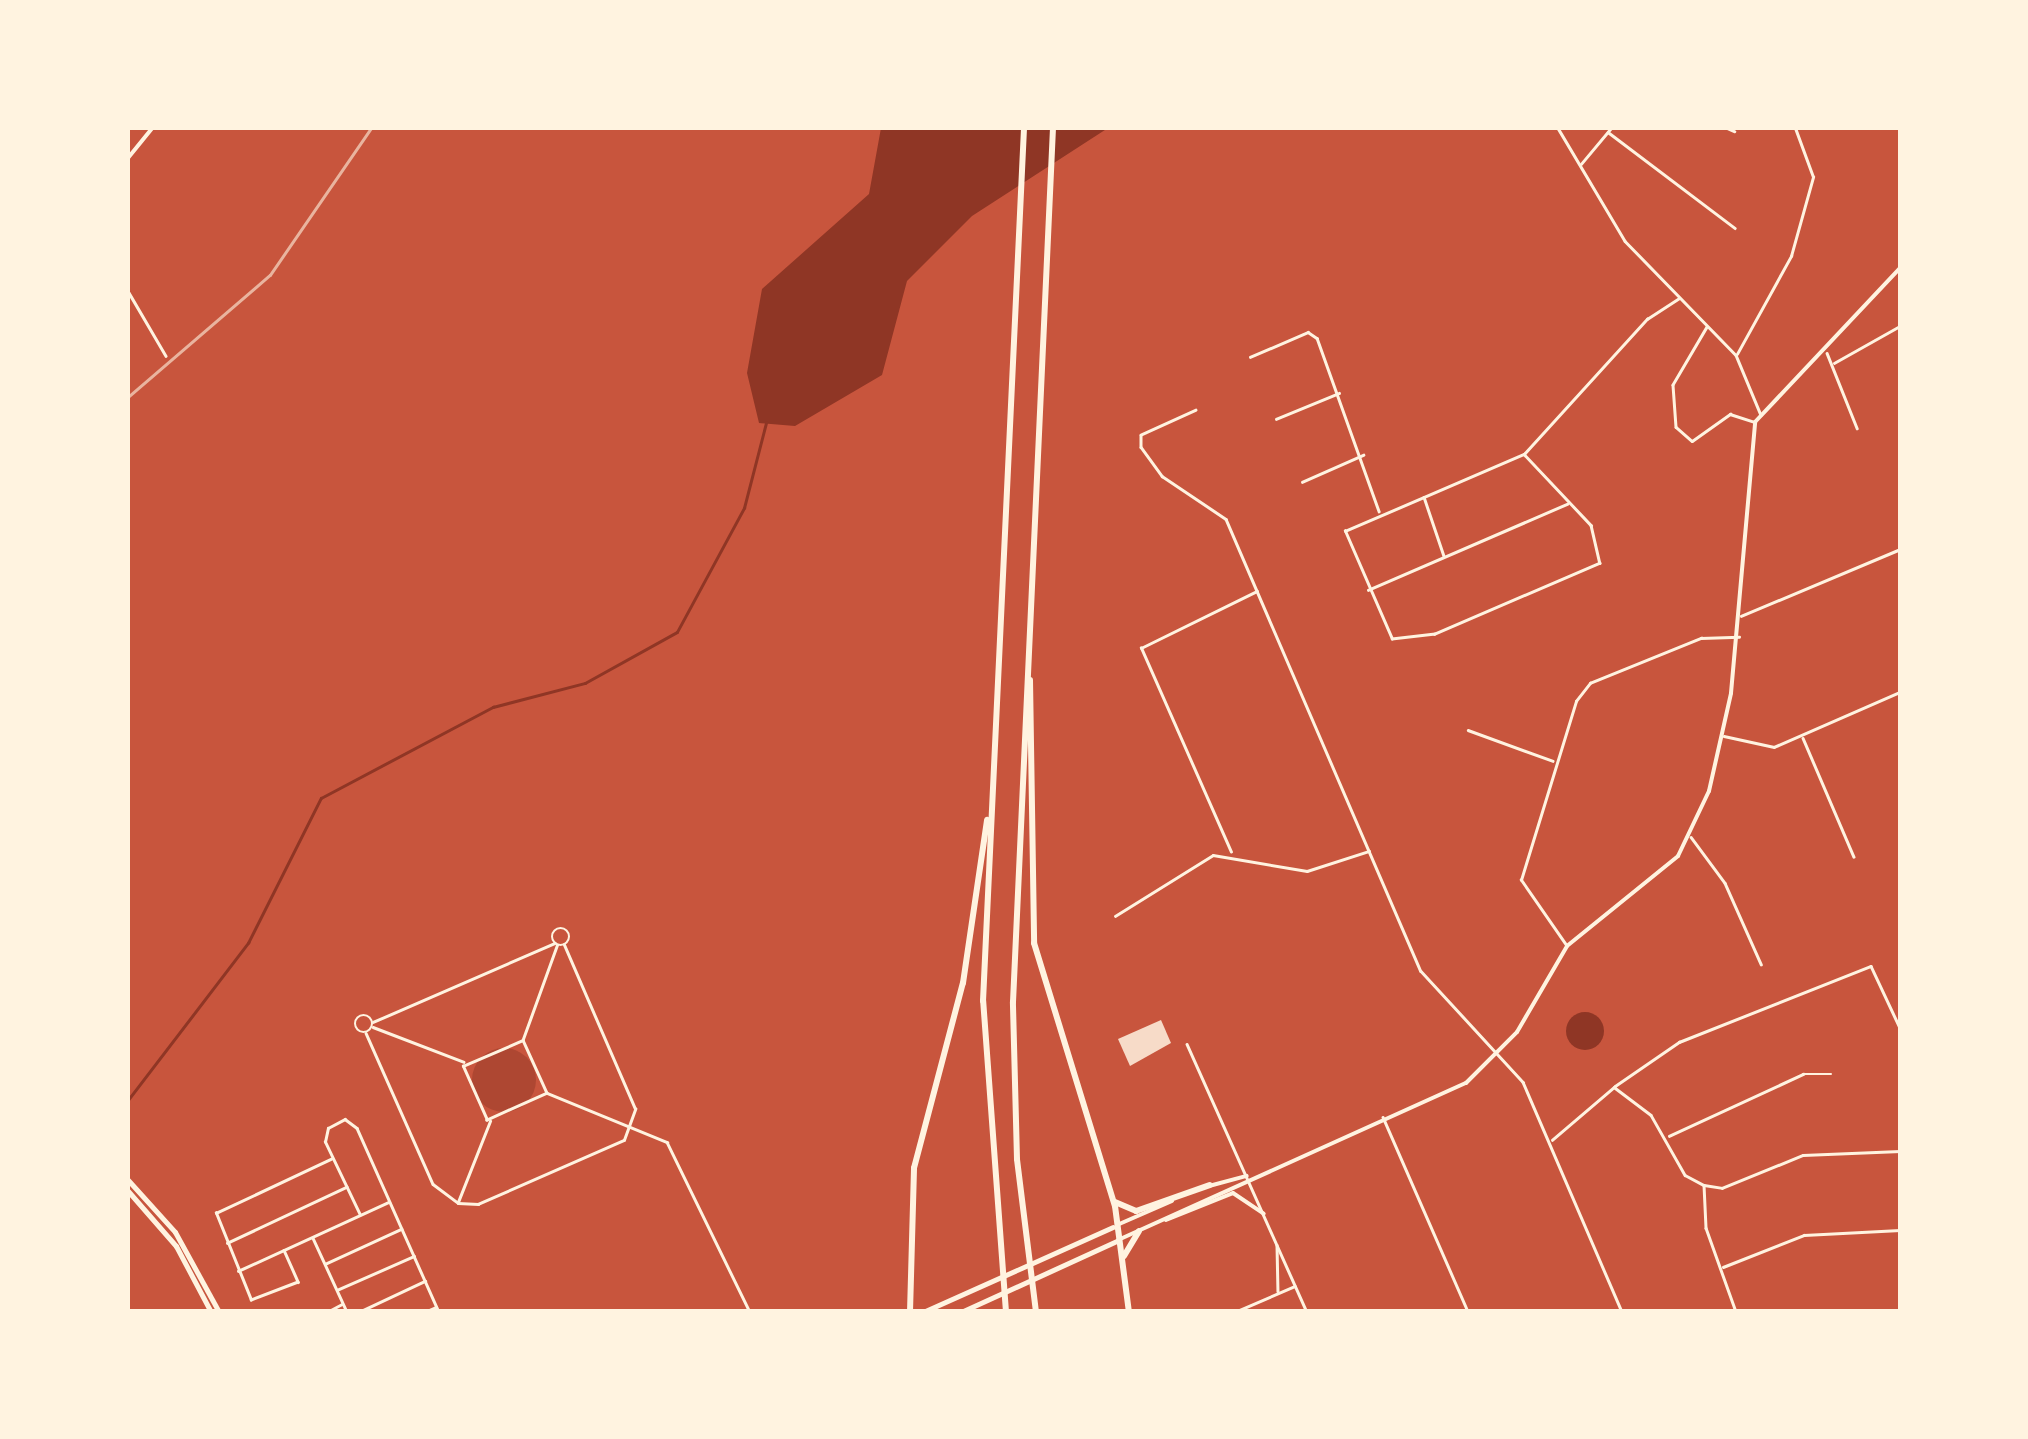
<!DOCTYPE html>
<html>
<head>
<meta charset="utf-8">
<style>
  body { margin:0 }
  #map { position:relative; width:2028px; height:1439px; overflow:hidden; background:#c8553d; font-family:Raleway,sans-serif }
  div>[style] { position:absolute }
  .green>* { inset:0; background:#ae4732 }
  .round { border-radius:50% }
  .water>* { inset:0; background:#8f3625 }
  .stream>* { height:2.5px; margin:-1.25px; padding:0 1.25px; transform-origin:1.25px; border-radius:1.25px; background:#8f3625 }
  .building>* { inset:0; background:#f7dbc8 }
  .minor>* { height:2.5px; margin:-1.25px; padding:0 1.25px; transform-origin:1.25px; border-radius:1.25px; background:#fff3e0 }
  .minor>.ring { margin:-1.25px; padding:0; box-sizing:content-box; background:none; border:2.5px solid #fff3e0; border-radius:50% }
  .tertiary>* { height:4px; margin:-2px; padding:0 2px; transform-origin:2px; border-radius:2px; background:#fff3e0 }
  .secondary>* { height:4px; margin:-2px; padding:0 2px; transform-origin:2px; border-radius:2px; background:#fff3e0 }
  .primary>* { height:5px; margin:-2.5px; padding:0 2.5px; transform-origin:2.5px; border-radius:2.5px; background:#fff3e0 }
  .motorway>* { height:6px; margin:-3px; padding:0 3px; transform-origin:3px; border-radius:3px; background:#fff3e0 }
  .rail>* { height:2.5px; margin:-1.25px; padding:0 1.25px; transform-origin:1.25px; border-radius:1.25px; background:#e9b49f }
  span { translate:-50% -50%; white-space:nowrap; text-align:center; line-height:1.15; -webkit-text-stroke:8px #fff3e0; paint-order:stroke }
  .frame { position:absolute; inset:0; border:130px solid #fff3e0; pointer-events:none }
</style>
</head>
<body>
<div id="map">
  <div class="green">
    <div class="round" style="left:472px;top:1048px;width:64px;height:64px"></div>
  </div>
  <div class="water">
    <div style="clip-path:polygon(881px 128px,1108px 128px,972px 216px,907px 281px,882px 375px,795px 426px,759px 423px,747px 373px,762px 289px,869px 194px)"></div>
    <div class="round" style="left:1566px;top:1012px;width:38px;height:38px"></div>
  </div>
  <div class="stream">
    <div style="left:128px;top:1100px;width:198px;rotate:-52.6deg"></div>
    <div style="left:248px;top:943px;width:162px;rotate:-63.3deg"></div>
    <div style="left:321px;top:798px;width:195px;rotate:-27.9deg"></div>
    <div style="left:493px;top:707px;width:95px;rotate:-14.6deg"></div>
    <div style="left:585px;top:683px;width:105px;rotate:-29deg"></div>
    <div style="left:677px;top:632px;width:141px;rotate:-61.6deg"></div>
    <div style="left:744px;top:508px;width:88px;rotate:-75.5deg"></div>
  </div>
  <div class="building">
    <div style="clip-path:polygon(1161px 1020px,1171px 1043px,1130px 1066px,1118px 1039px)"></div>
  </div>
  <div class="minor">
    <div style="left:1558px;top:128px;width:131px;rotate:59.3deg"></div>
    <div style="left:1625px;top:241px;width:159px;rotate:45.8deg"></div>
    <div style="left:1736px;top:355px;width:65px;rotate:67.4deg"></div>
    <div style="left:1727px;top:128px;width:8px;rotate:23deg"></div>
    <div style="left:1608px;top:132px;width:159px;rotate:37.1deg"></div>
    <div style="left:1581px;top:164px;width:47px;rotate:-50.2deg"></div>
    <div style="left:128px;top:291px;width:75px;rotate:59.7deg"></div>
    <div style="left:1707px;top:327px;width:67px;rotate:120.4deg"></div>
    <div style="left:1673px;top:385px;width:42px;rotate:85.9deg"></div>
    <div style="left:1676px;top:427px;width:21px;rotate:41deg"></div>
    <div style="left:1692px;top:441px;width:47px;rotate:-35.4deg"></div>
    <div style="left:1730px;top:414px;width:26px;rotate:18deg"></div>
    <div style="left:1827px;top:353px;width:81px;rotate:68.2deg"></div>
    <div style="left:1737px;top:354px;width:112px;rotate:-61.1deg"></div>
    <div style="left:1791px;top:256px;width:82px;rotate:-74.4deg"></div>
    <div style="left:1813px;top:177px;width:52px;rotate:-110.2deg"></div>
    <div style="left:1250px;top:357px;width:63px;rotate:-23.3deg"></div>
    <div style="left:1308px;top:332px;width:11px;rotate:34deg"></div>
    <div style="left:1317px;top:338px;width:184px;rotate:70.3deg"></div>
    <div style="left:1834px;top:363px;width:76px;rotate:-29.3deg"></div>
    <div style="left:1196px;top:410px;width:60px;rotate:155.6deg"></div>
    <div style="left:1141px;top:435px;width:12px;rotate:90deg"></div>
    <div style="left:1141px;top:447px;width:36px;rotate:54deg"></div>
    <div style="left:1162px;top:476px;width:77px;rotate:33.9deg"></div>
    <div style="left:1226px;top:519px;width:492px;rotate:66.7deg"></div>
    <div style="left:1421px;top:971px;width:151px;rotate:47.4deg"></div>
    <div style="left:1523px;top:1082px;width:250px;rotate:66.7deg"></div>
    <div style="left:1276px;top:419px;width:68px;rotate:-22.4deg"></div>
    <div style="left:1524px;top:454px;width:98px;rotate:46.7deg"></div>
    <div style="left:1591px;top:525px;width:39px;rotate:77deg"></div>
    <div style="left:1600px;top:563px;width:180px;rotate:156.7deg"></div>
    <div style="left:1435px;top:634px;width:43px;rotate:173.4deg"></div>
    <div style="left:1392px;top:639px;width:118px;rotate:-113.5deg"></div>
    <div style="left:1345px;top:531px;width:195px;rotate:-23.3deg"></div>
    <div style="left:1524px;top:454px;width:183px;rotate:-47.7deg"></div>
    <div style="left:1647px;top:319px;width:38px;rotate:-33deg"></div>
    <div style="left:1302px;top:482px;width:67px;rotate:-23.9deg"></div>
    <div style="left:1424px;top:497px;width:62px;rotate:71.3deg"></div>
    <div style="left:1368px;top:590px;width:217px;rotate:-23.4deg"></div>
    <div style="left:1741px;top:616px;width:173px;rotate:-22.8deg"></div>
    <div style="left:1468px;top:730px;width:90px;rotate:20deg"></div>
    <div style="left:1724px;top:736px;width:51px;rotate:12.4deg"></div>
    <div style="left:1774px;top:747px;width:137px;rotate:-23.6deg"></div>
    <div style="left:1803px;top:738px;width:129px;rotate:66.8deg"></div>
    <div style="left:1691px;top:837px;width:57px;rotate:53.5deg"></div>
    <div style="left:1725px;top:883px;width:89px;rotate:66deg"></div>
    <div style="left:1231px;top:852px;width:223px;rotate:-113.8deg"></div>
    <div style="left:1141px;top:648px;width:129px;rotate:-26.2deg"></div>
    <div style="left:1115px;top:916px;width:115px;rotate:-31.9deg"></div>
    <div style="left:1213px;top:855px;width:95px;rotate:9.7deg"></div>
    <div style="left:1307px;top:871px;width:65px;rotate:-17.9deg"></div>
    <div class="ring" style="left:552px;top:928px;width:15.5px;height:15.5px"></div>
    <div style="left:1566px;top:945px;width:79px;rotate:-124.7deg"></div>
    <div style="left:1521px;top:880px;width:187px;rotate:-72.9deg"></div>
    <div style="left:1576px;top:701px;width:23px;rotate:-52deg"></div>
    <div style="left:1590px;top:683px;width:120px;rotate:-22.1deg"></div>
    <div style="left:1701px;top:638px;width:38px;rotate:-2deg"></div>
    <div class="ring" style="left:355px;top:1015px;width:15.5px;height:15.5px"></div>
    <div style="left:373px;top:1022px;width:198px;rotate:-23.5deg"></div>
    <div style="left:373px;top:1027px;width:97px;rotate:21deg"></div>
    <div style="left:366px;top:1033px;width:165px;rotate:66.1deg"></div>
    <div style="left:433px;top:1184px;width:31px;rotate:37deg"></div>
    <div style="left:458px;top:1203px;width:20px;rotate:3deg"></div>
    <div style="left:478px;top:1204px;width:159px;rotate:-23.7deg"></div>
    <div style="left:624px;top:1140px;width:33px;rotate:-70deg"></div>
    <div style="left:635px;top:1109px;width:179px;rotate:-113.4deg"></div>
    <div style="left:523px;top:1039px;width:100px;rotate:-70.1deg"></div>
    <div style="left:523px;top:1040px;width:58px;rotate:65.6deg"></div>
    <div style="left:547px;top:1093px;width:66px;rotate:155.8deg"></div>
    <div style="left:487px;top:1120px;width:59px;rotate:-114deg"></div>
    <div style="left:463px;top:1066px;width:65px;rotate:-23.4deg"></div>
    <div style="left:1187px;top:1044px;width:294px;rotate:65.9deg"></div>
    <div style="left:1615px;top:1086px;width:78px;rotate:-34.5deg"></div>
    <div style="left:1679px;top:1042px;width:206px;rotate:-21.6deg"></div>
    <div style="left:1871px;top:966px;width:68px;rotate:64.9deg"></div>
    <div style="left:547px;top:1093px;width:130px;rotate:22.2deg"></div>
    <div style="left:667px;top:1142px;width:189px;rotate:64deg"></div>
    <div style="left:1383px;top:1117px;width:213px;rotate:66.4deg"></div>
    <div style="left:1669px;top:1136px;width:148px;rotate:-24.8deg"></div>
    <div style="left:1803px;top:1074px;width:28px"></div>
    <div style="left:1552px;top:1140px;width:82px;rotate:-40.5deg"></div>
    <div style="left:1614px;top:1087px;width:46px;rotate:37.1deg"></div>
    <div style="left:1651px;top:1115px;width:69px;rotate:60.5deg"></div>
    <div style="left:1685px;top:1175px;width:21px;rotate:28deg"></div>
    <div style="left:1704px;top:1185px;width:18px;rotate:9deg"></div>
    <div style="left:1722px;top:1188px;width:87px;rotate:-22.2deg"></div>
    <div style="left:1803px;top:1155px;width:97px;rotate:-2.4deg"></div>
    <div style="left:1704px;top:1185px;width:43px;rotate:87.3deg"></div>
    <div style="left:1706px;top:1228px;width:89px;rotate:70.3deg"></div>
    <div style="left:458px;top:1202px;width:87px;rotate:-68.4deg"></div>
    <div style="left:360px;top:1215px;width:81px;rotate:-115.6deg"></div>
    <div style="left:325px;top:1142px;width:14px;rotate:-78deg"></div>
    <div style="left:328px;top:1128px;width:19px;rotate:-28deg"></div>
    <div style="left:345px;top:1119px;width:15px;rotate:37deg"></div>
    <div style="left:357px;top:1128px;width:201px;rotate:66deg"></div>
    <div style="left:313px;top:1238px;width:81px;rotate:65.3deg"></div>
    <div style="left:227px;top:1243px;width:132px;rotate:-25.2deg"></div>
    <div style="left:1277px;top:1245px;width:46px;rotate:88.8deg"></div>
    <div style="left:284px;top:1250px;width:35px;rotate:66deg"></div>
    <div style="left:298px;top:1282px;width:50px;rotate:159deg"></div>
    <div style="left:251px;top:1300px;width:94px;rotate:-111.9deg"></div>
    <div style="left:216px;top:1213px;width:127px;rotate:-25.2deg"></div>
    <div style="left:325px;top:1264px;width:84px;rotate:-24.7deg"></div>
    <div style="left:1723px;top:1267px;width:87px;rotate:-21.6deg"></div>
    <div style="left:1804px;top:1235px;width:96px;rotate:-3deg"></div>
    <div style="left:238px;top:1271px;width:166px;rotate:-24.6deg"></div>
    <div style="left:337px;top:1290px;width:84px;rotate:-23.8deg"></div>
    <div style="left:327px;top:1312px;width:17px;rotate:-28deg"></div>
    <div style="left:359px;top:1312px;width:73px;rotate:-25.2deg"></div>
    <div style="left:425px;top:1312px;width:12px;rotate:-24deg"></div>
    <div style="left:1235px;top:1312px;width:65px;rotate:-23.4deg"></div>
    <div style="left:1817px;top:1312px;width:60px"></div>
  </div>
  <div class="tertiary">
    <div style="left:1209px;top:1186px;width:39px;rotate:-15deg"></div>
    <div style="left:1166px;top:1220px;width:72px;rotate:-21.9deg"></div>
    <div style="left:1233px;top:1193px;width:37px;rotate:34deg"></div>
    <div style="left:1117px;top:1225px;width:60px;rotate:-23.6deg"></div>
    <div style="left:1118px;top:1240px;width:382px;rotate:-24.3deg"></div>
    <div style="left:1466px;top:1083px;width:72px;rotate:-45deg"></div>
    <div style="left:1517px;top:1032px;width:99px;rotate:-59.8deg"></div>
    <div style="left:1567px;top:946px;width:143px;rotate:-39deg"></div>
    <div style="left:1678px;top:856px;width:72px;rotate:-64.5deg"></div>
    <div style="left:1709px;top:791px;width:100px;rotate:-77.3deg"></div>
    <div style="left:1731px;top:693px;width:272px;rotate:-84.9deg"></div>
    <div style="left:1755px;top:422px;width:212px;rotate:-46.7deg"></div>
  </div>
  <div class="secondary">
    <div style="left:128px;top:158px;width:38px;rotate:-51deg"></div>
  </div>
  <div class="primary">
    <div style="left:128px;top:1180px;width:70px;rotate:47.9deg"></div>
    <div style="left:175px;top:1232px;width:91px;rotate:61.2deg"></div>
    <div style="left:128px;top:1191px;width:73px;rotate:48.9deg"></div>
    <div style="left:176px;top:1246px;width:75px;rotate:62.1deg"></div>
    <div style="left:923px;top:1312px;width:208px;rotate:-24.1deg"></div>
    <div style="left:961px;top:1312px;width:171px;rotate:-24.5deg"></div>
  </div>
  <div class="motorway">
    <div style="left:1030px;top:680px;width:263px;rotate:89.1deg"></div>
    <div style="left:1034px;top:943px;width:275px;rotate:72.9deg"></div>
    <div style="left:1115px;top:1206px;width:107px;rotate:82.5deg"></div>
    <div style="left:1115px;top:1202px;width:23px;rotate:23deg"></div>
    <div style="left:1136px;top:1211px;width:78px;rotate:-19.4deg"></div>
    <div style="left:1124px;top:1256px;width:29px;rotate:-59deg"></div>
    <div style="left:910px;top:1312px;width:144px;rotate:-88.4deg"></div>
    <div style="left:914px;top:1168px;width:191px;rotate:-75.2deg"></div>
    <div style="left:963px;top:983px;width:165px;rotate:-81.6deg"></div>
    <div style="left:1006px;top:1312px;width:312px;rotate:-94.2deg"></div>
    <div style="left:983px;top:1001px;width:874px;rotate:-87.31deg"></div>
    <div style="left:1036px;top:1312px;width:154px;rotate:-97.1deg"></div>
    <div style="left:1017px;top:1159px;width:157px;rotate:-91.5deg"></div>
    <div style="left:1013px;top:1002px;width:875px;rotate:-87.38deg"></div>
  </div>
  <div class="rail">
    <div style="left:128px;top:397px;width:187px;rotate:-40.7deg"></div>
    <div style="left:270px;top:275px;width:178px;rotate:-55.5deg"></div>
  </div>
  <div class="frame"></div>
</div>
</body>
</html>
